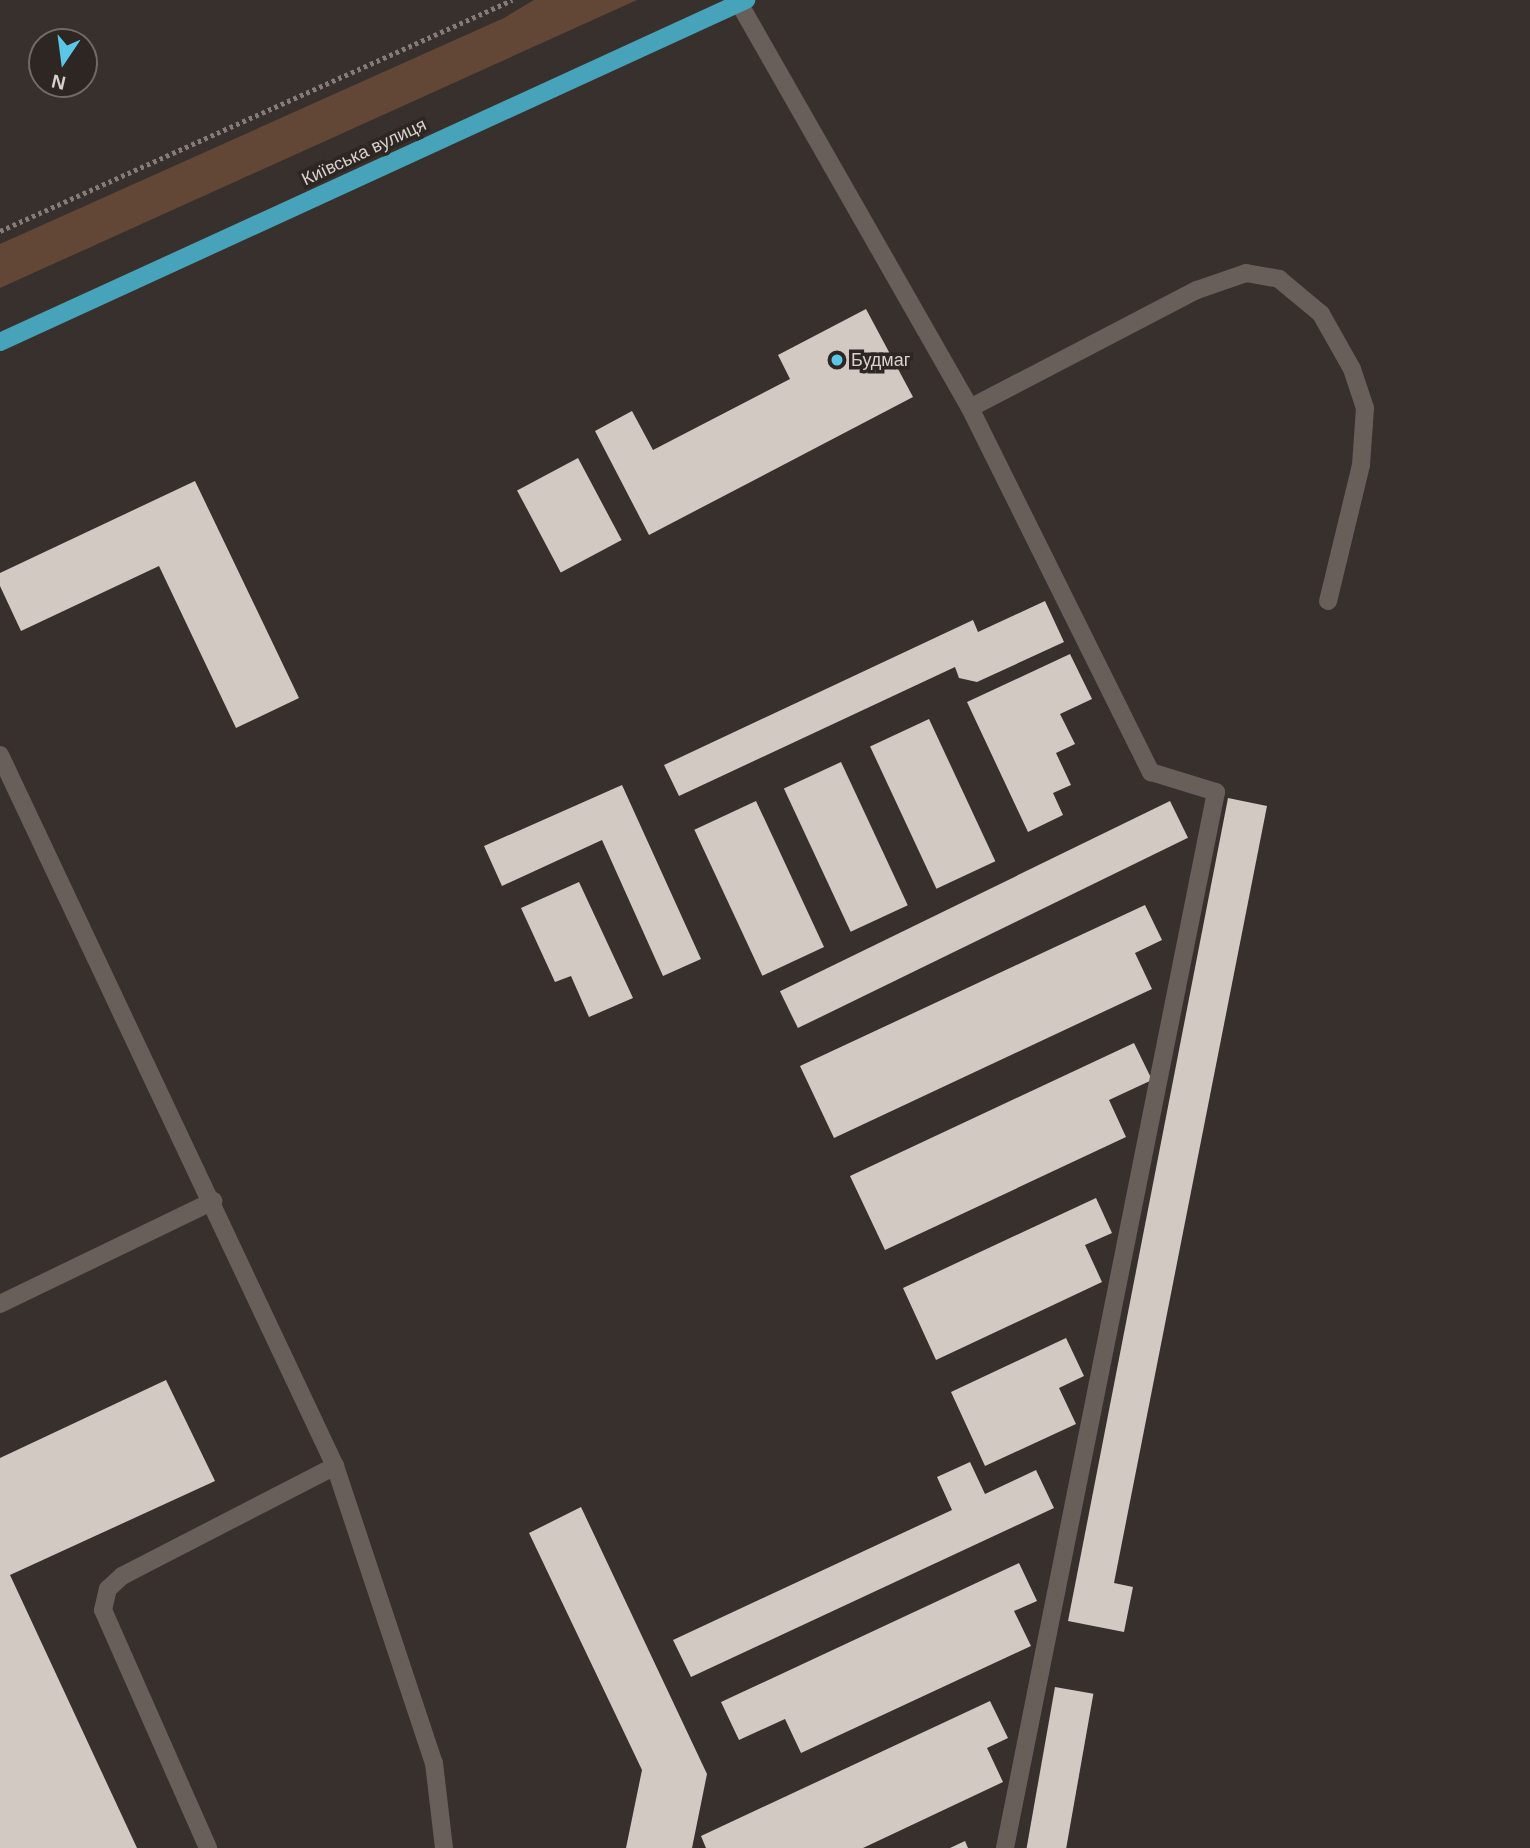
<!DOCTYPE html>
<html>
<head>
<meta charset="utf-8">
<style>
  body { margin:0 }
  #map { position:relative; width:1530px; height:1848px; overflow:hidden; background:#38302c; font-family:Helvetica,sans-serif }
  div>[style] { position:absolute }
  .green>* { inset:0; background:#634736 }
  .building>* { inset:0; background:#d3c9c3; transform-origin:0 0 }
  .path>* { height:4.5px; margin-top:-2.25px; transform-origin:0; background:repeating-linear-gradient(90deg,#837c78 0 3.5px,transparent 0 7px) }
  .minor>* { height:18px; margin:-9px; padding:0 9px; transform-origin:9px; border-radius:9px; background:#685f5a }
  .major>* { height:18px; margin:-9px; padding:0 9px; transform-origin:9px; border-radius:9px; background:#46a3b9 }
  .dots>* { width:19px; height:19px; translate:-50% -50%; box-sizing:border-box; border:4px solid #2e2622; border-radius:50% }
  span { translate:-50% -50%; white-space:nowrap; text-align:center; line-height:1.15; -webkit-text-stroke:7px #2e2622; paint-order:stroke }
  .street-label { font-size:18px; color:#d7d1ce }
  .poi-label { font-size:18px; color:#d7d1ce }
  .left { translate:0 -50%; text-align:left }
  .north { position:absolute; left:28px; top:28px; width:70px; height:70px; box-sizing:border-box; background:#2e2622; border:2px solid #726a67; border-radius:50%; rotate:193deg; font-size:19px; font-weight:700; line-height:28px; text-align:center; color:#d7d1ce }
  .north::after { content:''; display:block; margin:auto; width:24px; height:32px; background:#5bc7e7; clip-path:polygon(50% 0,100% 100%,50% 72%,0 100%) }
</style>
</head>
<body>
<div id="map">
  <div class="green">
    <div style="clip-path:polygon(534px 0,637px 0,0 288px,0 244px,504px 18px)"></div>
  </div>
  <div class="building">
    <div style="clip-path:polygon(866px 309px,913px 397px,649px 535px,595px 431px,632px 411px,653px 450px,790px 379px,778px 355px)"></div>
    <div style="left:578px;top:458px;width:93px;height:69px;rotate:62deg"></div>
    <div style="clip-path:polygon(195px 481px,299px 698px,236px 728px,159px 566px,21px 631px,0 586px,0 573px)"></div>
    <div style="clip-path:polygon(1045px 601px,1064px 642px,977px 682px,959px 678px,955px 667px,679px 796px,664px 765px,973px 620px,978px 632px)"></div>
    <div style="clip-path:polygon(1070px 654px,1092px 699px,1060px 714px,1075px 744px,1056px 753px,1071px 785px,1053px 793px,1063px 815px,1028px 832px,967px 702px)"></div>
    <div style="left:929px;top:719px;width:157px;height:65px;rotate:65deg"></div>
    <div style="left:841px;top:762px;width:158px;height:63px;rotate:65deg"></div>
    <div style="clip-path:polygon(622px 785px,701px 959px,663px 976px,602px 840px,502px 886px,484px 846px)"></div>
    <div style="clip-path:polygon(1228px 798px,1267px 806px,1114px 1583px,1133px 1587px,1124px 1632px,1068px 1621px)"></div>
    <div style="left:756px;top:801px;width:161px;height:68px;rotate:65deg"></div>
    <div style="left:1170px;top:801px;width:41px;height:434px;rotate:64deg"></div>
    <div style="clip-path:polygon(579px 882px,633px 998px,589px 1017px,571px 976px,555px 982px,521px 908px)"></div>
    <div style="clip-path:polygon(1145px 905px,1162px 940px,1135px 953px,1152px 989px,834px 1138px,800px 1066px)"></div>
    <div style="clip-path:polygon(1134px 1043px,1152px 1080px,1109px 1100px,1126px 1137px,885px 1250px,850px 1176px)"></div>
    <div style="clip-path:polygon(1096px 1198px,1112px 1233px,1085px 1245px,1102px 1282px,936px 1360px,903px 1288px)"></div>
    <div style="clip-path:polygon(1066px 1338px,1084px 1376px,1059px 1388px,1076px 1424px,985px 1466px,951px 1392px)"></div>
    <div style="clip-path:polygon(166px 1380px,215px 1481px,10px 1575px,137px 1848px,0 1848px,0 1458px)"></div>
    <div style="clip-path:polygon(970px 1462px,985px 1494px,1036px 1470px,1054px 1508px,691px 1677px,673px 1640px,952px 1510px,937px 1477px)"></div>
    <div style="clip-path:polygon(581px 1507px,707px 1774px,692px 1848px,626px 1848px,642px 1770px,529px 1533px)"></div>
    <div style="clip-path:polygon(1019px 1563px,1037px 1601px,1014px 1611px,1031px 1646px,801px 1753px,785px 1719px,739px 1740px,721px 1702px)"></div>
    <div style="left:1055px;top:1687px;width:39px;height:164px;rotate:10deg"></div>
    <div style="clip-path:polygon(990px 1701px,1008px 1738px,987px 1748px,1003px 1782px,863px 1848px,706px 1848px,701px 1836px)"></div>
    <div style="clip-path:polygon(965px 1841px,968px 1848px,950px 1848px)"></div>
  </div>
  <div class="path">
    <div style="left:0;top:231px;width:562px;rotate:-24.28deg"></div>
  </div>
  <div class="minor">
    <div style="left:739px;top:3px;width:466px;rotate:60.3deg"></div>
    <div style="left:970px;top:408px;width:407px;rotate:63.6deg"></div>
    <div style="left:1151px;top:772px;width:68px;rotate:17.1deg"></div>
    <div style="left:1216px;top:792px;width:1077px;rotate:101.3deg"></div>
    <div style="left:970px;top:408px;width:256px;rotate:-27.5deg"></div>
    <div style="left:1197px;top:290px;width:52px;rotate:-19.1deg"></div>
    <div style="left:1246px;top:273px;width:34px;rotate:10deg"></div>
    <div style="left:1279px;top:279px;width:55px;rotate:39.8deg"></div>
    <div style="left:1321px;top:314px;width:63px;rotate:60.6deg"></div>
    <div style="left:1352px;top:369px;width:41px;rotate:71.6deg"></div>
    <div style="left:1365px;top:408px;width:57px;rotate:94deg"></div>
    <div style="left:1361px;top:465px;width:140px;rotate:103.6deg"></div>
    <div style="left:0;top:755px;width:786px;rotate:64.77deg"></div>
    <div style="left:335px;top:1466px;width:313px;rotate:71.6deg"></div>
    <div style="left:434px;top:1763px;width:86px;rotate:83.3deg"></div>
    <div style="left:0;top:1304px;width:237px;rotate:-25.8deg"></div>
    <div style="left:208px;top:1848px;width:260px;rotate:-113.8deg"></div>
    <div style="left:103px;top:1610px;width:22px;rotate:-77deg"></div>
    <div style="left:108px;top:1589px;width:19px;rotate:-43deg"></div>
    <div style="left:122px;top:1576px;width:240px;rotate:-27.3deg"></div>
  </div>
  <div class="major">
    <div style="left:0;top:342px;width:821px;rotate:-24.63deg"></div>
  </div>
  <div class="dots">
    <div style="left:837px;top:360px;background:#5bc7e7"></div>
  </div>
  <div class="street-label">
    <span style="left:364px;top:152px;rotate:-25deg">Київська вулиця</span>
  </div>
  <div class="poi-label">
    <span class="left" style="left:851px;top:360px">Будмаг</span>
  </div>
  <div class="north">N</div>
</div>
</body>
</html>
